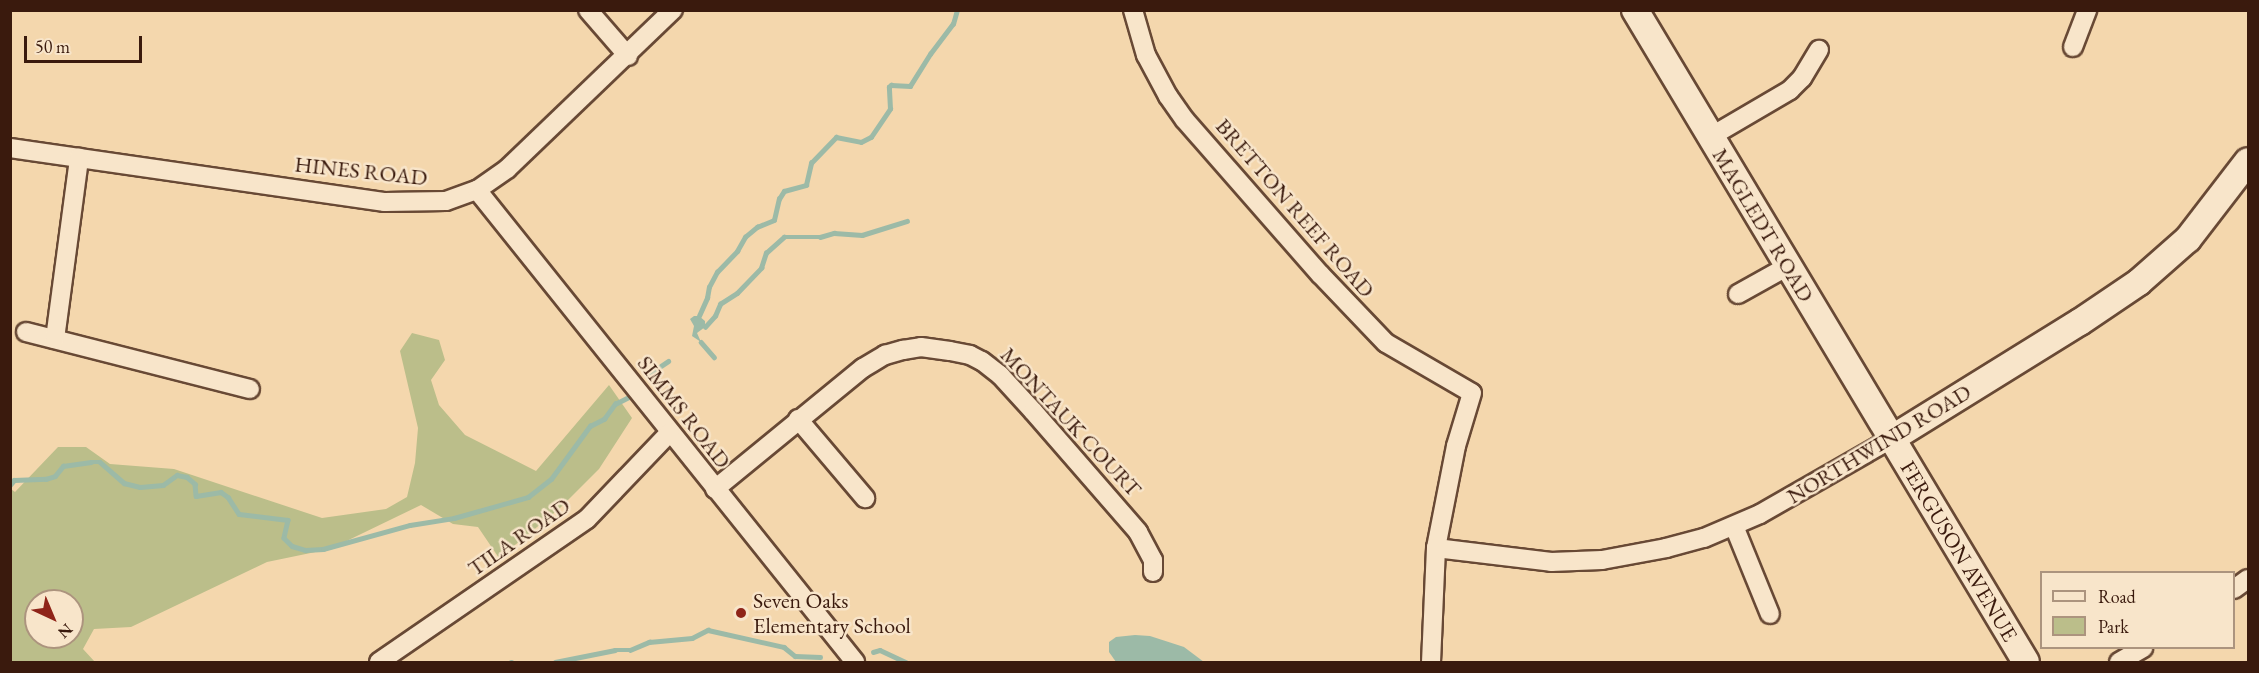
<!DOCTYPE html>
<html>
<head>
<meta charset="utf-8">
<style>
  body { margin:0 }
  #map { position:relative; width:2259px; height:673px; overflow:hidden; background:#f4d7ad; font-family:"EB Garamond",serif }
  div>[style] { position:absolute }
  .green>* { inset:0; background:#bbbe8a }
  .water>* { inset:0; background:#9cbaa7 }
  .stream>* { height:4.5px; margin:-2.25px; padding:0 2.25px; transform-origin:2.25px; border-radius:2.25px; background:#9cbaa7 }
  .roads { filter:drop-shadow(2px 0 #684935) drop-shadow(-2px 0 #684935) drop-shadow(0 2px #684935) drop-shadow(0 -2px #684935) }
  .street>* { height:18px; margin:-9px; padding:0 9px; transform-origin:9px; border-radius:9px; background:#f8e5ca }
  .secondary>* { height:26px; margin:-13px; padding:0 13px; transform-origin:13px; border-radius:13px; background:#f8e5ca }
  .dots>* { width:16px; height:16px; translate:-50% -50%; box-sizing:border-box; border:3px solid #f8e5ca; border-radius:50% }
  span { translate:-50% -50%; white-space:nowrap; text-align:center; line-height:1.15; -webkit-text-stroke:5px #f8e5ca; paint-order:stroke }
  .street-label { font-size:22px; color:#3a1a0d }
  .poi-label { font-size:22px; color:#3a1a0d }
  .left { translate:0 -50%; text-align:left }
  .frame { position:absolute; inset:0; border:12px solid #3a1a0d; pointer-events:none }
  .legend { position:absolute; left:2040px; top:571px; width:195px; height:78px; box-sizing:border-box; background:#f8e5ca; border:2px solid #ac947e; margin:0; padding:8px 10px; list-style:none; font-size:18px; color:#3a1a0d }
  .legend li { display:flex; align-items:center; gap:12px; height:30px }
  .legend b { width:30px; border:2px solid #ac947e }
  .north { position:absolute; left:24px; top:589px; width:60px; height:60px; box-sizing:border-box; background:#f8e5ca; border:2px solid #ac947e; border-radius:50%; rotate:136deg; font-size:16px; font-weight:700; line-height:24px; text-align:center; color:#3a1a0d }
  .north::after { content:''; display:block; margin:auto; width:21px; height:27px; background:#8f2418; clip-path:polygon(50% 0,100% 100%,50% 72%,0 100%) }
  .scale { position:absolute; left:24px; top:36px; width:118px; height:27px; box-sizing:border-box; border:3px solid #3a1a0d; border-top:0; padding-left:8px; font-size:18px; line-height:21px; white-space:nowrap; color:#3a1a0d; -webkit-text-stroke:4px #f8e5ca; paint-order:stroke }
</style>
</head>
<body>
<div id="map">
  <div class="green">
    <div style="clip-path:polygon(evenodd,412px 333px,439px 340px,445px 360px,431px 380px,439px 405px,465px 435px,536px 471px,609px 385px,632px 418px,599px 469px,559px 509px,499px 558px,478px 527px,453px 524px,421px 505px,330px 549px,267px 562px,131px 627px,94px 629px,83px 649px,95px 662px,11px 662px,11px 489px,15px 492px,58px 447px,86px 447px,110px 464px,174px 469px,322px 518px,386px 509px,407px 497px,415px 463px,418px 428px,400px 351px,412px 333px,36px 601px,72px 601px,72px 637px,36px 637px,36px 601px)"></div>
  </div>
  <div class="water">
    <div style="clip-path:polygon(694px 316px,699px 316px,705px 321px,705px 327px,697px 333px,701px 342px,692px 336px,694px 326px,690px 319px)"></div>
    <div style="clip-path:polygon(1135px 635px,1150px 636px,1184px 647px,1204px 662px,1116px 662px,1109px 652px,1109px 642px,1116px 637px)"></div>
  </div>
  <div class="stream">
    <div style="left:699px;top:316px;width:20px;rotate:-66deg"></div>
    <div style="left:707px;top:298px;width:11px;rotate:-80deg"></div>
    <div style="left:709px;top:287px;width:17px;rotate:-62deg"></div>
    <div style="left:717px;top:272px;width:29px;rotate:-46deg"></div>
    <div style="left:737px;top:251px;width:16px;rotate:-60deg"></div>
    <div style="left:745px;top:237px;width:16px;rotate:-40deg"></div>
    <div style="left:757px;top:227px;width:18px;rotate:-22deg"></div>
    <div style="left:774px;top:220px;width:22px;rotate:-77deg"></div>
    <div style="left:779px;top:199px;width:9px;rotate:-58deg"></div>
    <div style="left:784px;top:191px;width:23px;rotate:-15deg"></div>
    <div style="left:806px;top:185px;width:23px;rotate:-77deg"></div>
    <div style="left:811px;top:163px;width:36px;rotate:-46deg"></div>
    <div style="left:836px;top:137px;width:25px;rotate:11deg"></div>
    <div style="left:861px;top:142px;width:11px;rotate:-27deg"></div>
    <div style="left:871px;top:137px;width:34px;rotate:-56deg"></div>
    <div style="left:890px;top:109px;width:22px;rotate:-93deg"></div>
    <div style="left:889px;top:87px;width:3px;rotate:-45deg"></div>
    <div style="left:891px;top:85px;width:19px;rotate:3deg"></div>
    <div style="left:910px;top:86px;width:38px;rotate:-58deg"></div>
    <div style="left:930px;top:54px;width:38px;rotate:-53deg"></div>
    <div style="left:953px;top:24px;width:15px;rotate:-74deg"></div>
    <div style="left:705px;top:327px;width:15px;rotate:-48deg"></div>
    <div style="left:715px;top:316px;width:13px;rotate:-67deg"></div>
    <div style="left:720px;top:304px;width:20px;rotate:-33deg"></div>
    <div style="left:737px;top:293px;width:35px;rotate:-46deg"></div>
    <div style="left:761px;top:268px;width:16px;rotate:-72deg"></div>
    <div style="left:766px;top:253px;width:24px;rotate:-42deg"></div>
    <div style="left:784px;top:237px;width:36px"></div>
    <div style="left:820px;top:237px;width:15px;rotate:-16deg"></div>
    <div style="left:834px;top:233px;width:28px;rotate:4deg"></div>
    <div style="left:862px;top:235px;width:47px;rotate:-17.3deg"></div>
    <div style="left:701px;top:342px;width:20px;rotate:49deg"></div>
    <div style="left:649px;top:374px;width:23px;rotate:-34deg"></div>
    <div style="left:10px;top:485px;width:6px;rotate:-51deg"></div>
    <div style="left:14px;top:480px;width:32px;rotate:-2deg"></div>
    <div style="left:46px;top:479px;width:9px;rotate:-18deg"></div>
    <div style="left:55px;top:476px;width:13px;rotate:-51deg"></div>
    <div style="left:63px;top:466px;width:28px;rotate:-8deg"></div>
    <div style="left:91px;top:462px;width:9px"></div>
    <div style="left:100px;top:462px;width:32px;rotate:41deg"></div>
    <div style="left:124px;top:483px;width:16px;rotate:14deg"></div>
    <div style="left:140px;top:487px;width:23px;rotate:-5deg"></div>
    <div style="left:163px;top:485px;width:17px;rotate:-36deg"></div>
    <div style="left:177px;top:475px;width:10px;rotate:11deg"></div>
    <div style="left:187px;top:477px;width:11px;rotate:41deg"></div>
    <div style="left:195px;top:484px;width:12px;rotate:85deg"></div>
    <div style="left:196px;top:496px;width:25px;rotate:-9deg"></div>
    <div style="left:221px;top:492px;width:9px;rotate:36deg"></div>
    <div style="left:228px;top:497px;width:20px;rotate:57deg"></div>
    <div style="left:239px;top:514px;width:49px;rotate:7deg"></div>
    <div style="left:288px;top:520px;width:18px;rotate:103deg"></div>
    <div style="left:284px;top:538px;width:11px;rotate:45deg"></div>
    <div style="left:292px;top:546px;width:14px;rotate:17deg"></div>
    <div style="left:305px;top:550px;width:18px;rotate:-3deg"></div>
    <div style="left:323px;top:549px;width:90px;rotate:-15.4deg"></div>
    <div style="left:410px;top:525px;width:45px;rotate:-9deg"></div>
    <div style="left:454px;top:518px;width:77px;rotate:-15.8deg"></div>
    <div style="left:528px;top:497px;width:29px;rotate:-38deg"></div>
    <div style="left:551px;top:479px;width:66px;rotate:-53.7deg"></div>
    <div style="left:590px;top:426px;width:16px;rotate:-27deg"></div>
    <div style="left:604px;top:419px;width:19px;rotate:-54deg"></div>
    <div style="left:615px;top:404px;width:20px;rotate:-27deg"></div>
    <div style="left:873px;top:652px;width:7px;rotate:-16deg"></div>
    <div style="left:880px;top:650px;width:29px;rotate:25deg"></div>
    <div style="left:511px;top:662px;width:1px"></div>
    <div style="left:555px;top:662px;width:61px;rotate:-11.3deg"></div>
    <div style="left:615px;top:650px;width:15px"></div>
    <div style="left:630px;top:650px;width:21px;rotate:-23deg"></div>
    <div style="left:649px;top:642px;width:43px;rotate:-5.3deg"></div>
    <div style="left:692px;top:638px;width:18px;rotate:-27deg"></div>
    <div style="left:708px;top:630px;width:78px;rotate:12.6deg"></div>
    <div style="left:784px;top:647px;width:14px;rotate:39deg"></div>
    <div style="left:795px;top:656px;width:25px;rotate:2deg"></div>
  </div>
  <div class="roads">
    <div class="street">
      <div style="left:588px;top:10px;width:61px;rotate:49deg"></div>
      <div style="left:1133px;top:10px;width:47px;rotate:73.9deg"></div>
      <div style="left:1146px;top:55px;width:47px;rotate:61.8deg"></div>
      <div style="left:1168px;top:96px;width:29px;rotate:55deg"></div>
      <div style="left:1185px;top:120px;width:205px;rotate:48.8deg"></div>
      <div style="left:1320px;top:274px;width:95px;rotate:46.3deg"></div>
      <div style="left:1386px;top:343px;width:99px;rotate:30.2deg"></div>
      <div style="left:1472px;top:393px;width:55px;rotate:106.8deg"></div>
      <div style="left:1456px;top:446px;width:104px;rotate:101.1deg"></div>
      <div style="left:1436px;top:548px;width:114px;rotate:92.5deg"></div>
      <div style="left:2073px;top:47px;width:40px;rotate:-69deg"></div>
      <div style="left:1710px;top:137px;width:93px;rotate:-30.4deg"></div>
      <div style="left:1790px;top:90px;width:17px;rotate:-45deg"></div>
      <div style="left:1802px;top:78px;width:33px;rotate:-59deg"></div>
      <div style="left:10px;top:148px;width:379px;rotate:8.2deg"></div>
      <div style="left:385px;top:202px;width:61px;rotate:-0.9deg"></div>
      <div style="left:446px;top:201px;width:33px;rotate:-20deg"></div>
      <div style="left:477px;top:190px;width:37px;rotate:-35deg"></div>
      <div style="left:507px;top:169px;width:230px;rotate:-43.8deg"></div>
      <div style="left:477px;top:190px;width:605px;rotate:51.31deg"></div>
      <div style="left:1738px;top:294px;width:57px;rotate:-29.2deg"></div>
      <div style="left:26px;top:332px;width:231px;rotate:14.3deg"></div>
      <div style="left:55px;top:339px;width:183px;rotate:-82.4deg"></div>
      <div style="left:798px;top:419px;width:104px;rotate:49.7deg"></div>
      <div style="left:715px;top:489px;width:191px;rotate:-39.3deg"></div>
      <div style="left:863px;top:368px;width:26px;rotate:-31deg"></div>
      <div style="left:885px;top:355px;width:19px;rotate:-16deg"></div>
      <div style="left:903px;top:350px;width:18px;rotate:-9deg"></div>
      <div style="left:921px;top:347px;width:29px;rotate:8deg"></div>
      <div style="left:950px;top:351px;width:20px;rotate:11deg"></div>
      <div style="left:970px;top:355px;width:13px;rotate:27deg"></div>
      <div style="left:982px;top:361px;width:23px;rotate:38deg"></div>
      <div style="left:1000px;top:375px;width:49px;rotate:47.5deg"></div>
      <div style="left:1033px;top:411px;width:160px;rotate:49deg"></div>
      <div style="left:1138px;top:532px;width:32px;rotate:62deg"></div>
      <div style="left:1153px;top:560px;width:12px;rotate:90deg"></div>
      <div style="left:1734px;top:526px;width:95px;rotate:67.8deg"></div>
      <div style="left:1436px;top:548px;width:116px;rotate:6.9deg"></div>
      <div style="left:1551px;top:562px;width:51px;rotate:-2.2deg"></div>
      <div style="left:1602px;top:560px;width:65px;rotate:-10.6deg"></div>
      <div style="left:1666px;top:548px;width:39px;rotate:-15deg"></div>
      <div style="left:1704px;top:538px;width:61px;rotate:-23.2deg"></div>
      <div style="left:1760px;top:514px;width:151px;rotate:-29.8deg"></div>
      <div style="left:2234px;top:589px;width:17px;rotate:-36deg"></div>
      <div style="left:379px;top:662px;width:252px;rotate:-34.5deg"></div>
      <div style="left:587px;top:519px;width:120px;rotate:-46.3deg"></div>
      <div style="left:2119px;top:662px;width:28px;rotate:-30deg"></div>
    </div>
    <div class="secondary">
      <div style="left:1635px;top:10px;width:760px;rotate:59.05deg"></div>
      <div style="left:1891px;top:439px;width:222px;rotate:-31.8deg"></div>
      <div style="left:2080px;top:322px;width:71px;rotate:-34.1deg"></div>
      <div style="left:2139px;top:282px;width:65px;rotate:-41.3deg"></div>
      <div style="left:2188px;top:239px;width:98px;rotate:-52.4deg"></div>
    </div>
  </div>
  <div class="dots">
    <div style="left:741px;top:613px;background:#8f2418"></div>
  </div>
  <div class="street-label">
    <span style="left:361px;top:171px;rotate:6deg">HINES ROAD</span>
    <span style="left:1295px;top:208px;rotate:49deg">BRETTON REEF ROAD</span>
    <span style="left:1763px;top:225px;rotate:59deg">MAGLEDT ROAD</span>
    <span style="left:684px;top:412px;rotate:52deg">SIMMS ROAD</span>
    <span style="left:1071px;top:422px;rotate:47deg">MONTAUK COURT</span>
    <span style="left:1879px;top:444px;rotate:-31deg">NORTHWIND ROAD</span>
    <span style="left:519px;top:537px;rotate:-35deg">TILA ROAD</span>
    <span style="left:1959px;top:551px;rotate:59deg">FERGUSON AVENUE</span>
  </div>
  <div class="poi-label">
    <span class="left" style="left:753px;top:613px">Seven Oaks<br>Elementary School</span>
  </div>
  <div class="frame"></div>
  <ul class="legend">
  <li><b style="height:8px;background:#f8e5ca"></b>Road</li>
  <li><b style="height:16px;background:#bbbe8a"></b>Park</li>
  </ul>
  <div class="north">N</div>
  <div class="scale">50 m</div>
</div>
</body>
</html>
